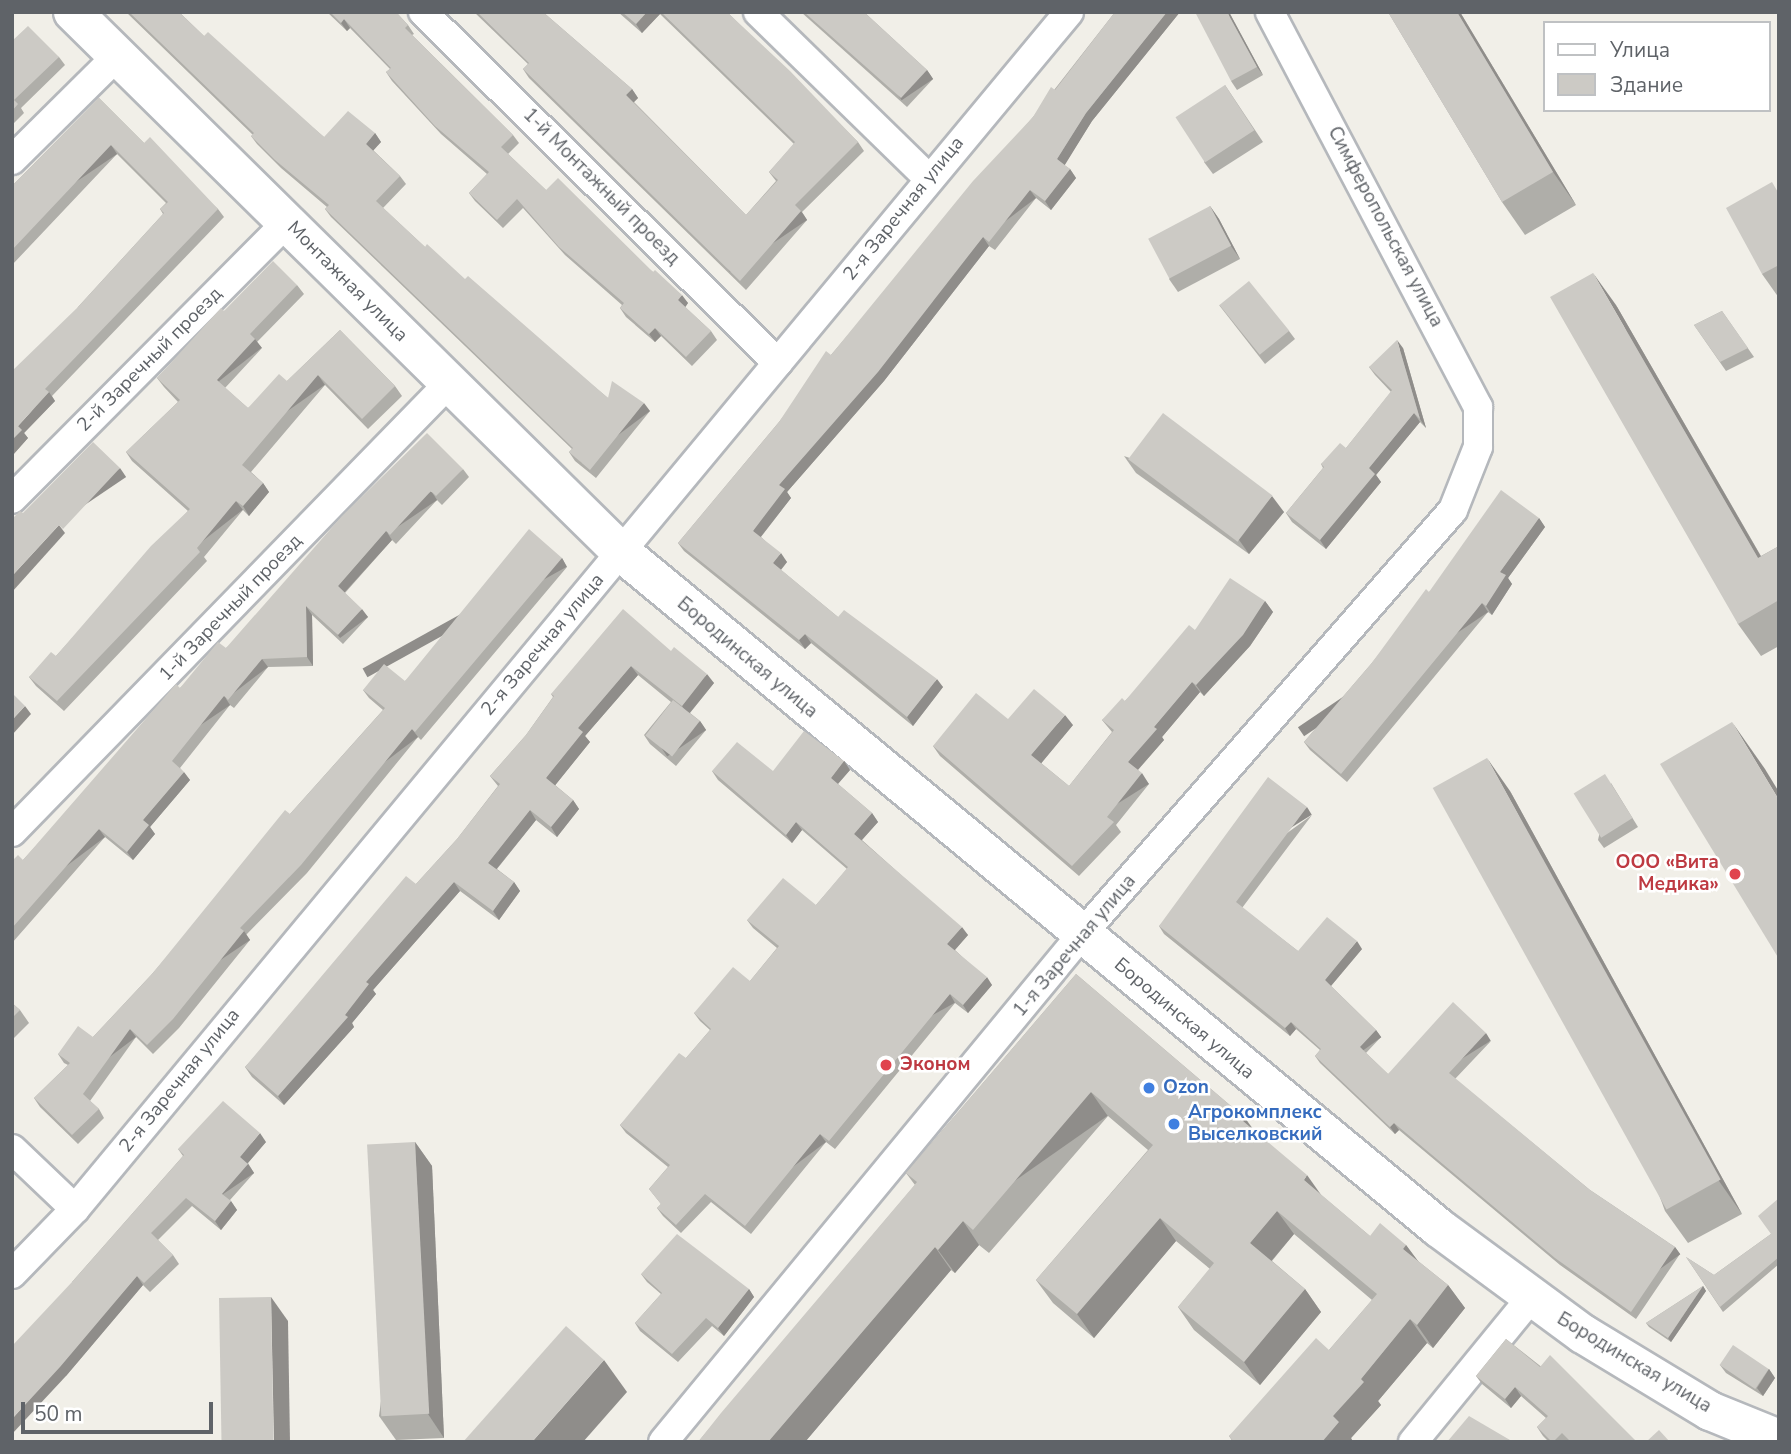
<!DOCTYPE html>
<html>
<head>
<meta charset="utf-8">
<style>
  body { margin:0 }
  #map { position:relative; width:1791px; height:1454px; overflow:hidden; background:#f1efe8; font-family:"Nunito Sans",sans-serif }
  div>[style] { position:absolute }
  .roads { filter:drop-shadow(2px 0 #b5b8bc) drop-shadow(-2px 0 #b5b8bc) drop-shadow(0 2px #b5b8bc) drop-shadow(0 -2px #b5b8bc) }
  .street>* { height:28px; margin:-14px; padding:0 14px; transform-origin:14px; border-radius:14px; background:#fff }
  .secondary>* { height:38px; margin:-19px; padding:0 19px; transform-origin:19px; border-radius:19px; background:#fff }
  .wall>* { inset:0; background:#afaea9 }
  .shaded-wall>* { inset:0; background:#8f8d8a; transform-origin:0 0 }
  .building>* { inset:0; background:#cccac5; transform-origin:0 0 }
  .dots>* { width:19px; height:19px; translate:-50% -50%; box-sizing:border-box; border:4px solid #fff; border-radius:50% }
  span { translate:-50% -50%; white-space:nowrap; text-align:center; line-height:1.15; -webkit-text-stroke:5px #fff; paint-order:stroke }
  .street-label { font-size:19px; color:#5f6368 }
  .health-label { font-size:19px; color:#be3a42; font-weight:700 }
  .right { translate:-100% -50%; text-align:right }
  .left { translate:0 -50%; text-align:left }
  .shop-label { font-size:19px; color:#366cbe; font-weight:700 }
  .frame { position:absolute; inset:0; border:14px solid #5f6368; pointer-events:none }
  .legend { position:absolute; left:1543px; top:21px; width:228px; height:91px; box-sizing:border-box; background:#fff; border:2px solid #bfc1c3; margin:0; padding:9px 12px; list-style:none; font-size:21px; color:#5f6368 }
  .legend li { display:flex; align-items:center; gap:14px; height:35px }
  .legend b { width:35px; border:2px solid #bfc1c3 }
  .scale { position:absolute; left:21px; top:1402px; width:192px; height:32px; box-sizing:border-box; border:4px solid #5f6368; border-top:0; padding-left:9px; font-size:21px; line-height:24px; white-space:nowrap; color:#5f6368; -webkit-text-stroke:5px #fff; paint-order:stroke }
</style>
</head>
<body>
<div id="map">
  <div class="roads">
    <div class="street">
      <div style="left:423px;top:12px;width:499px;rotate:44.7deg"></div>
      <div style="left:758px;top:12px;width:238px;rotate:44.3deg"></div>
      <div style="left:12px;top:160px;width:148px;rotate:-44.7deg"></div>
      <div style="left:12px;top:499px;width:390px;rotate:-45.2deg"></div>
      <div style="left:12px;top:832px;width:627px;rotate:-45.78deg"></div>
      <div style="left:12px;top:1149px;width:87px;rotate:43.6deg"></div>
      <div style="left:12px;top:1274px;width:91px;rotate:-45.9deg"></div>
      <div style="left:75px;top:1209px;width:1556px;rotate:-50.29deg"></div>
      <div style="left:663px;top:1442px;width:659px;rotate:-50.48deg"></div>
      <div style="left:1082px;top:934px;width:563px;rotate:-48.81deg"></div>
      <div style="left:1453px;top:510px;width:68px;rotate:-68.4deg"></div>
      <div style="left:1478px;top:447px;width:40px;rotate:-90deg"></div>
      <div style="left:1478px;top:407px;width:446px;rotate:-117.8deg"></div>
      <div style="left:1413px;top:1442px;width:186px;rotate:-50.7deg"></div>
    </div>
    <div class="secondary">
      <div style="left:73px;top:12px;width:769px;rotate:44.58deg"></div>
      <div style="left:621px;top:552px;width:1061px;rotate:39.57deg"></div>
      <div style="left:1439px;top:1228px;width:179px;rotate:36.4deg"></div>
      <div style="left:1583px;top:1334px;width:149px;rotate:31.2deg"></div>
      <div style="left:1710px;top:1411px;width:74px;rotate:22.1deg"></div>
    </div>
  </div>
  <div class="wall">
    <div style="clip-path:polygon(126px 12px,179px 12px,204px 36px,324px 137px,375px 133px,381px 142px,373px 150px,400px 176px,406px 184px,383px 208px,425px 247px,608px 398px,650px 411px,596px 478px,575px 461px,569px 452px,572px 449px,331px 217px,325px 209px,327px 207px,281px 168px,257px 144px,251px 136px,253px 135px)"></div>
    <div style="clip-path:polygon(327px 12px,396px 12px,408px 25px,414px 34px,412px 35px,513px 135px,519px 143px,508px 154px,546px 190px,653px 272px,688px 303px,685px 307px,711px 331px,717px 340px,692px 366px,661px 336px,655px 342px,626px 317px,620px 308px,622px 305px,565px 255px,523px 208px,503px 228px,475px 201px,469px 193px,487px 174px,441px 134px,392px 81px,386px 72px,390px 69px,350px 28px,347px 31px)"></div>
    <div style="clip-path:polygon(474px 12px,543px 12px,632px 89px,638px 98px,634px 102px,746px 215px,776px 181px,769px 172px,794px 144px,660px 14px,642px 33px,618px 12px,727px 12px,858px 142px,864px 151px,802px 212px,807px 220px,746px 290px,529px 78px,523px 69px,528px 64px)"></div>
    <div style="clip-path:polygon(801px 12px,864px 12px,927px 70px,933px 79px,907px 107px)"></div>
    <div style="clip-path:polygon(1115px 12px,1180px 12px,1092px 121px,1064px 165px,1070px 169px,1076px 178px,1051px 210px,1036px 198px,995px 250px,989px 246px,884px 381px,787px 492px,791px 498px,761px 537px,787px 562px,781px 570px,838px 617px,943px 687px,913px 726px,811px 643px,805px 649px,684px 551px,678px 543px,779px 422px,831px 355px,1033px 117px)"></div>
    <div style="clip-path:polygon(1229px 12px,1263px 75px,1237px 90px,1231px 81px)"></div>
    <div style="clip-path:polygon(1388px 12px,1460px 12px,1576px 205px,1525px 235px,1502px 202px)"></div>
    <div style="clip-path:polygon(12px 41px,59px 57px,65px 65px,21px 108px,24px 113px,12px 125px)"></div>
    <div style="clip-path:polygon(1225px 85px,1263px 142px,1213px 174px,1204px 162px)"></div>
    <div style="clip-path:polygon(99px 98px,144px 143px,218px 209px,224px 217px,52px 396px,55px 401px,24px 433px,28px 438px,12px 456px,78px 307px,163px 214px,160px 209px,166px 203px,117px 154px,12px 265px,12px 186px)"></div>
    <div style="clip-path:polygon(1779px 191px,1779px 298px,1762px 274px)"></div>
    <div style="clip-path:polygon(1210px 206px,1219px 219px,1240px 259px,1178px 292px,1169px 279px)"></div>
    <div style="clip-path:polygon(297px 285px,304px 294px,257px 342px,262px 348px,225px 388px,248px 408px,287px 381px,340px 330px,395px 386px,402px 396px,368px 429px,325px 385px,251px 472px,263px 483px,269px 492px,249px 516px,243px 510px,204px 557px,207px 561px,64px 711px,36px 686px,29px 677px,56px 656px,188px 511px,132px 461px,126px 452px,178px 402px,164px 387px,157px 378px,224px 311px)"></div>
    <div style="clip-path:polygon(1219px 305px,1289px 331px,1295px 339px,1265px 364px)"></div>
    <div style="clip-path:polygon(1616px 305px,1761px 556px,1779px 546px,1779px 646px,1761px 656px,1738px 624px)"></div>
    <div style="clip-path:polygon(1722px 311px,1754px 357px,1726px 371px,1694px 325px)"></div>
    <div style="clip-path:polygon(1403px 348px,1426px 428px,1420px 422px,1376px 475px,1381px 482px,1326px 549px,1292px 522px,1286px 513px,1323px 468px,1321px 464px,1346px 448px,1391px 392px,1375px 375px,1369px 367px)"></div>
    <div style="clip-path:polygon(1124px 456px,1284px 512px,1249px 554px,1136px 473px)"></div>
    <div style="clip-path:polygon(463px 469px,469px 477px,442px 505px,437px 500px,396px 544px,392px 540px,345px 593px,368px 617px,343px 644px,312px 615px,313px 666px,268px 667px,234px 708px,230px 705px,180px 768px,190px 780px,150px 827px,155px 834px,133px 860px,105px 837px,12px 943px,12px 861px,23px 860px,180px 688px,226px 648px)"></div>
    <div style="clip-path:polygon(1539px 518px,1545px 527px,1508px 578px,1512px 584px,1492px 615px,1488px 612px,1347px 782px,1310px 750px,1304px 742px,1371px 664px,1429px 592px)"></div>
    <div style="clip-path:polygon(562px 558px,567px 567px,421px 740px,418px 737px,307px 873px,246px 935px,250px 940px,179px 1028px,153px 1054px,136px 1037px,90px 1101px,99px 1109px,104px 1118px,78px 1144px,40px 1107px,34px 1098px,68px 1065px,64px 1063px,58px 1054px,93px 1037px,152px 974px,290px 814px,383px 710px,369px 698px,363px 690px,405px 681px)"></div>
    <div style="clip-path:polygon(1265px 601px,1273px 612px,1250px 646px,1204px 696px,1200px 692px,1162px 737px,1164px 740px,1138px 770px,1149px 784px,1116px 825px,1121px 832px,1079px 876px,940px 756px,933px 746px,1008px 719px,1073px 725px,1041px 763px,1069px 786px,1112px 732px,1102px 720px,1125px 701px,1195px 630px)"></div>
    <div style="clip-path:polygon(671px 651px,714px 683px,690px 713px,700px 721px,706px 730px,676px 766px,650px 744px,644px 735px,671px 702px,638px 675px,585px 736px,590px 742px,555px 785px,573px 800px,579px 809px,557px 837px,536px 820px,497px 869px,514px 882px,520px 891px,499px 920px,460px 891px,373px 990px,376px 994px,352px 1023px,354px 1027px,284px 1105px,252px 1077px,245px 1067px,416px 884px,457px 839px,498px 786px,490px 776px,526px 735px,553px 697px,551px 694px)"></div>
    <div style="clip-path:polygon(844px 761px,850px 770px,838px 784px,872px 813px,878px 822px,862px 840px,968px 935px,955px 950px,992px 985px,968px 1013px,955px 1003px,835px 1149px,826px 1142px,751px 1234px,711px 1202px,681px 1233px,663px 1216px,657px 1208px,661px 1204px,649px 1189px,668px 1167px,626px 1133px,620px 1125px,686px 1058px,710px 1030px,700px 1021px,694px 1013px,750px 981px,777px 948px,753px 928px,747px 920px,816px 905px,847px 869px,802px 830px,792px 843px,718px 780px,712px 771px,773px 771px)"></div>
    <div style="clip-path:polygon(1611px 783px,1638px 827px,1604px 848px,1598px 840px)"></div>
    <div style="clip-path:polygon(1510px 791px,1742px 1214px,1688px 1243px,1665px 1211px)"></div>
    <div style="clip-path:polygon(1312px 815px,1242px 908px,1298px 951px,1362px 949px,1331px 986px,1376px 1030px,1381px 1037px,1366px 1053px,1388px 1074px,1491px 1041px,1455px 1079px,1590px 1190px,1675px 1247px,1680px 1254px,1636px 1319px,1560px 1265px,1399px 1130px,1395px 1134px,1320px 1063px,1315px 1056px,1320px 1050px,1296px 1029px,1290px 1036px,1164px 934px,1159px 926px)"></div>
    <div style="clip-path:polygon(1076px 974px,1245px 1118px,1254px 1130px,1320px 1194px,1370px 1236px,1406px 1245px,1418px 1261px,1448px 1285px,1465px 1308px,1433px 1348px,1427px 1343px,1378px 1401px,1381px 1405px,1351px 1438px,1353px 1442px,1233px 1442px,1229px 1436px,1329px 1350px,1372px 1300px,1294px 1234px,1272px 1261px,1305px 1289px,1321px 1312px,1260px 1385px,1194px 1330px,1178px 1307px,1210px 1269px,1176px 1241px,1094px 1338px,1053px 1303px,1036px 1280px,1148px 1150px,1108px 1116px,989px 1253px,979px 1245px,955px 1273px,951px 1270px,805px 1442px,698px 1442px,915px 1185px,906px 1173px)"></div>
    <div style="clip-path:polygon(12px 1003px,20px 1010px,29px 1023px,12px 1040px)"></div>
    <div style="clip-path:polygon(266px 1142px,248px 1163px,254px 1173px,230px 1200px,237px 1210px,221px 1230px,192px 1206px,158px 1240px,173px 1255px,179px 1264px,150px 1292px,143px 1285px,66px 1376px,72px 1282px,183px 1156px,178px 1149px)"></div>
    <div style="clip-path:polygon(415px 1142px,432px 1166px,444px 1438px,396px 1440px,379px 1416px)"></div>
    <div style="clip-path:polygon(1779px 1198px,1779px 1264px,1723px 1312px,1686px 1257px,1714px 1275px,1771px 1234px)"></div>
    <div style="clip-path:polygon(641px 1274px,749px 1289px,754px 1297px,724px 1336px,712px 1326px,678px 1362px,640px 1331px,635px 1323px,661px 1294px,647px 1282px)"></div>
    <div style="clip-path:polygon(1703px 1286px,1706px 1291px,1671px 1342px,1649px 1327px,1646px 1323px)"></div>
    <div style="clip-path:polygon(1506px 1339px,1637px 1442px,1549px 1442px,1543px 1436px,1537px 1427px,1546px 1418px,1521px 1396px,1511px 1408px,1482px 1384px,1476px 1376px)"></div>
    <div style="clip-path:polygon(1720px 1365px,1769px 1369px,1775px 1378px,1763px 1396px,1726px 1373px)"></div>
  </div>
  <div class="shaded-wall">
    <div style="clip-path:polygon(647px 12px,659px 12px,660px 14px,642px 33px,636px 24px)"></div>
    <div style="clip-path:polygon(1167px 12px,1180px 12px,1092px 121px,1063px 168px,1057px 159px,1086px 113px)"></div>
    <div style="clip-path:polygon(1227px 12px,1229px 12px,1263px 75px,1257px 67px)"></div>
    <div style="clip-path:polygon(1457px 12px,1460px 12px,1576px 205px,1553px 172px)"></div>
    <div style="clip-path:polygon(344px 19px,350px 28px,347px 31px,341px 23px)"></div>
    <div style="left:927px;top:70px;width:11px;height:38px;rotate:56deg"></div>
    <div style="clip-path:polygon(632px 89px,638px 98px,632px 104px,626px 95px)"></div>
    <div style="clip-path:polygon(375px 133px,381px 142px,372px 152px,366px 144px)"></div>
    <div style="left:111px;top:145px;width:11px;height:144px;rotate:56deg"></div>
    <div style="clip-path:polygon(1070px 169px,1076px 178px,1051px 210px,1045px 201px)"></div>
    <div style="left:1030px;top:190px;width:10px;height:66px;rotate:53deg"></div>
    <div style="clip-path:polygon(1210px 206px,1219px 219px,1240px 259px,1231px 246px)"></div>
    <div style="left:801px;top:211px;width:11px;height:93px;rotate:56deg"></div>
    <div style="clip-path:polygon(983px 237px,989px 246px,884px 381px,787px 492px,791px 498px,759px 539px,753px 531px,779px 485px)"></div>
    <div style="clip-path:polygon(1593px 273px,1616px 305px,1779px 588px,1758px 558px)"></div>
    <div style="clip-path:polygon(682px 295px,688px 303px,684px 309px,678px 300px)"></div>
    <div style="clip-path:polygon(655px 328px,661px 336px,655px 342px,649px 334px)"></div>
    <div style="left:255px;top:339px;width:11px;height:56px;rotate:52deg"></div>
    <div style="clip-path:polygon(1397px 340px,1403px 348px,1426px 428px,1420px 419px)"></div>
    <div style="left:318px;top:375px;width:12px;height:118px;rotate:55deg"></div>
    <div style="clip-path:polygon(49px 392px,55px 401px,24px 433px,28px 438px,12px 456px,12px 440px,18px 426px)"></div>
    <div style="left:644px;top:403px;width:10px;height:86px;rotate:53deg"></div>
    <div style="clip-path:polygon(1414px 413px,1420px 422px,1376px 475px,1381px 482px,1326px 549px,1320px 540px,1369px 468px)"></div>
    <div style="left:120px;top:468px;width:11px;height:83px;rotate:56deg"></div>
    <div style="clip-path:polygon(263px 483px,269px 492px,249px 516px,243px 506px)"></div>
    <div style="left:431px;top:491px;width:11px;height:60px;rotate:56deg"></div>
    <div style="clip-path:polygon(1272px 496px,1284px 512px,1249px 554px,1237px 537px)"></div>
    <div style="left:236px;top:501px;width:11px;height:61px;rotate:52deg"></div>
    <div style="clip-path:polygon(1539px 518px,1545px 527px,1508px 578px,1512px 584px,1492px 615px,1486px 606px,1500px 572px)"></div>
    <div style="clip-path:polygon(59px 525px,65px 533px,12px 592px,12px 576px)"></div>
    <div style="clip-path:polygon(386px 531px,392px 540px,343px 594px,338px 586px)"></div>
    <div style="clip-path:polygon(781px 553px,787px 562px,779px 572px,773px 563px)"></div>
    <div style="left:562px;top:558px;width:10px;height:228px;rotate:61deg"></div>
    <div style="clip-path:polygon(1265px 601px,1273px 612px,1250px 646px,1204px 696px,1196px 685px)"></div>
    <div style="left:1482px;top:603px;width:11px;height:222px;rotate:56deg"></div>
    <div style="clip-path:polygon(306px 606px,312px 615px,313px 666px,307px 657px)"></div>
    <div style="left:362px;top:609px;width:10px;height:35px;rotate:53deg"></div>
    <div style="clip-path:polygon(805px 634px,811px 643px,805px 649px,799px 640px)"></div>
    <div style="left:262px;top:659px;width:10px;height:53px;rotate:53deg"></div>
    <div style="clip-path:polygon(631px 666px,638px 675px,585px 736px,590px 742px,553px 788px,546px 778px,578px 728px)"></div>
    <div style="clip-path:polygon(707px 674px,714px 683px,688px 715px,682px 706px)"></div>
    <div style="clip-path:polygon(937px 679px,943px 687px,913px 726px,907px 717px)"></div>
    <div style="clip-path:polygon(1192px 682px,1200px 692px,1162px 737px,1164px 740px,1135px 773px,1128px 762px,1154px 727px)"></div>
    <div style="left:224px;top:696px;width:11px;height:83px;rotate:56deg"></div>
    <div style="clip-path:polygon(25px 706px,31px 714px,12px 735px,12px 720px)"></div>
    <div style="clip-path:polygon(1065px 715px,1073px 725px,1039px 766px,1031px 755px)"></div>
    <div style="left:700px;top:721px;width:11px;height:47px;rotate:56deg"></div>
    <div style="clip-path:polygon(1732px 722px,1765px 769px,1779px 792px,1779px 800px)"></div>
    <div style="left:412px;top:729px;width:10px;height:176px;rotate:53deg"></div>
    <div style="clip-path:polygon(1487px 758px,1510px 791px,1742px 1214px,1719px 1181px)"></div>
    <div style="clip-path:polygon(844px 761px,850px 770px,836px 786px,831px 778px)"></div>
    <div style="clip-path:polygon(184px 772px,190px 780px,150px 827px,155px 834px,133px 860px,127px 852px,143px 820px)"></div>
    <div style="left:1142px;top:773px;width:13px;height:56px;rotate:58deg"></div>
    <div style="clip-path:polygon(573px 800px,579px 809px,557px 837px,551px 827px)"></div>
    <div style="left:1307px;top:807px;width:9px;height:119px;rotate:58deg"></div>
    <div style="clip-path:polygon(530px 810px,536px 820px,494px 872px,488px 863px)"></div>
    <div style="clip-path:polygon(872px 813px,878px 822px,860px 842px,854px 834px)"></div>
    <div style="clip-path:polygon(796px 822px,802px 830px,792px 843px,786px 835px)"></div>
    <div style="left:99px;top:829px;width:10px;height:132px;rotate:53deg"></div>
    <div style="clip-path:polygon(454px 882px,460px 891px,373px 990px,376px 994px,352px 1023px,354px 1027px,284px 1105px,278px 1096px,345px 1015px,366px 982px)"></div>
    <div style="clip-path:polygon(514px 882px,520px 891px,499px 920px,493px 911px)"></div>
    <div style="clip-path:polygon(962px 927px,968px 935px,953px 952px,947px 944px)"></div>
    <div style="left:244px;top:931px;width:11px;height:113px;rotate:56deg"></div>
    <div style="clip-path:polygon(1357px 941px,1362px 949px,1330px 987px,1325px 980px)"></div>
    <div style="clip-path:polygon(987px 977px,992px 985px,968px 1013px,963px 1005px)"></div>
    <div style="left:950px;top:994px;width:10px;height:190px;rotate:61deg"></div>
    <div style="clip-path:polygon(1291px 1022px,1296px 1029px,1290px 1036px,1285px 1028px)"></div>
    <div style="left:130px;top:1029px;width:10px;height:80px;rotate:53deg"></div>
    <div style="left:1376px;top:1030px;width:9px;height:23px;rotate:54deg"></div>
    <div style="left:1486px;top:1033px;width:9px;height:54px;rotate:58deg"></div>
    <div style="left:1091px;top:1092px;width:29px;height:182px;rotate:55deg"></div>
    <div style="clip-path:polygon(1245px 1118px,1261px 1142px,1243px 1121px)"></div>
    <div style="clip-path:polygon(1394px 1123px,1399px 1130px,1395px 1134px,1390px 1127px)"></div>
    <div style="clip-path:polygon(260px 1133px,266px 1142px,246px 1165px,240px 1157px)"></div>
    <div style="left:820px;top:1134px;width:10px;height:119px;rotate:53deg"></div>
    <div style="clip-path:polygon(415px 1142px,432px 1166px,444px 1438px,428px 1414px)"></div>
    <div style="left:248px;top:1164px;width:11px;height:40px;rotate:56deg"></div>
    <div style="clip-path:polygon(1307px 1175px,1324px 1199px,1304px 1180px)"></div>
    <div style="clip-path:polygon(231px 1201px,237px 1210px,221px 1230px,215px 1221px)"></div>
    <div style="clip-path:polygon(1277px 1211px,1294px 1234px,1267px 1266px,1250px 1243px)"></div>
    <div style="clip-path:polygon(1160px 1218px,1176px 1241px,1094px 1338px,1077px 1314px)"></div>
    <div style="clip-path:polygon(963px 1221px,979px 1245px,955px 1273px,938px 1250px)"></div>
    <div style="clip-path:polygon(1406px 1245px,1423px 1268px,1403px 1249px)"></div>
    <div style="clip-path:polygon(935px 1247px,951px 1270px,805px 1442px,768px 1442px)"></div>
    <div style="left:1675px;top:1247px;width:9px;height:78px;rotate:54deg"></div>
    <div style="clip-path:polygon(137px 1276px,143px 1285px,66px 1376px,12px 1434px,12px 1419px)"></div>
    <div style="clip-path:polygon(1448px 1285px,1465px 1308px,1433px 1348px,1417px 1325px)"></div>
    <div style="clip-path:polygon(1703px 1286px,1706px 1291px,1671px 1342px,1668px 1338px)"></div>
    <div style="clip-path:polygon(749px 1289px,754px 1297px,724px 1336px,718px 1328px)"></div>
    <div style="clip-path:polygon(1305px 1289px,1321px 1312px,1260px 1385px,1244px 1362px)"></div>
    <div style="clip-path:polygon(271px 1297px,288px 1321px,290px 1442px,274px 1442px)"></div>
    <div style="clip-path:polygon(1410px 1319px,1427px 1343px,1378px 1401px,1381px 1405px,1351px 1438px,1353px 1442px,1322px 1442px,1333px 1416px,1361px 1379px)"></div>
    <div style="clip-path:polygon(604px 1360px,627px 1392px,583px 1442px,532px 1442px)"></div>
    <div style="clip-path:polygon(1769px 1369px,1775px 1378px,1763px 1396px,1757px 1388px)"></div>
    <div style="clip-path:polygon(1515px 1387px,1521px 1396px,1511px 1408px,1505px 1399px)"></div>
  </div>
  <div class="building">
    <div style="clip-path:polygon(129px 12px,179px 12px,204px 36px,208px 32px,324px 137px,348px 111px,375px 133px,366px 144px,400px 176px,376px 201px,425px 247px,427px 244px,465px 279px,468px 276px,608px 398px,612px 381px,644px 403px,590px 470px,569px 452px,573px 448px,325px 209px,329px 205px,275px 160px,251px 136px,254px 133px)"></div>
    <div style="clip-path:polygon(330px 12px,396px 12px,408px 25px,405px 28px,513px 135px,501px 147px,546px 190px,558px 178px,653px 272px,655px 270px,682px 295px,678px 300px,711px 331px,686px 357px,655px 328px,649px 334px,620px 308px,624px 303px,559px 247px,517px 199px,497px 220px,469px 193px,489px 172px,435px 126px,386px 72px,391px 68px,344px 19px,341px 23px)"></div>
    <div style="clip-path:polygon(477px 12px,543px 12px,632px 89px,626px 95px,746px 215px,778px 180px,769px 172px,795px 142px,661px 12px,727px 12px,790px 71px,858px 142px,795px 205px,801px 211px,740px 281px,523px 69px,529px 63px)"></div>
    <div style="clip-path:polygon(622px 12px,647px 12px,636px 24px)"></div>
    <div style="clip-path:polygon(804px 12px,864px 12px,927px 70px,901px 98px)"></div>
    <div style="clip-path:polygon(1115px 12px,1167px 12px,1086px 113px,1057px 159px,1070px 169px,1045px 201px,1030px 190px,989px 242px,983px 237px,878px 372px,779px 485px,785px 489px,753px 531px,781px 553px,773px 563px,838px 617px,844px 610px,937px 679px,907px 717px,805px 634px,799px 640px,678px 543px,779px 422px,826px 351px,831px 355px,973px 181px,1033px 117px,1051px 87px,1055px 90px)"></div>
    <div style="clip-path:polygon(1195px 12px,1227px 12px,1257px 67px,1231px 81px)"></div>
    <div style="clip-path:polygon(1388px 12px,1457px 12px,1553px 172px,1502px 202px)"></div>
    <div style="clip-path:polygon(28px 26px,59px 57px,14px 100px,18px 104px,12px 111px,12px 41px)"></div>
    <div style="left:1225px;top:85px;width:54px;height:59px;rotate:57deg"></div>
    <div style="clip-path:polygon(99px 98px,144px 143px,150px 137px,218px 209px,45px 389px,49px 392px,18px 426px,22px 430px,12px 440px,12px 371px,78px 307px,164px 213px,160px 209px,168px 202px,111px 145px,12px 250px,12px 186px)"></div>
    <div style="clip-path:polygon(1772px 182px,1779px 194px,1779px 265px,1762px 274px,1726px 208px)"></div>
    <div style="left:1210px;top:206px;width:45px;height:70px;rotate:62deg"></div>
    <div style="clip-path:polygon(273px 261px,297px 285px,250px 334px,255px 339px,217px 380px,248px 408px,279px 374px,287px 381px,340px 330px,395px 386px,362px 419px,318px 375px,242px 465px,263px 483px,243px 506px,236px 501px,197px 548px,200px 552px,57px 701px,29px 677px,51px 652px,56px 656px,151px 546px,190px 509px,126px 452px,180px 400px,157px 378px,221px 308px,224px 311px)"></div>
    <div style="clip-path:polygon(1593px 273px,1758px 558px,1779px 546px,1779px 600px,1738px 624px,1550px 297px)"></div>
    <div style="left:1249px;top:281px;width:64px;height:38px;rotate:51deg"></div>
    <div style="clip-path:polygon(1722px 311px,1748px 348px,1720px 362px,1694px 325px)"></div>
    <div style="clip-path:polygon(1397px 340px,1420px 419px,1414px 413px,1369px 468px,1375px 474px,1320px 540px,1286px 513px,1324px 467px,1321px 464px,1340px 443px,1346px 448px,1392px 390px,1369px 367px)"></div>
    <div style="left:1163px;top:413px;width:137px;height:58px;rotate:37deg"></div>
    <div style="clip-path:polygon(427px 433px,463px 469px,436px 496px,431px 491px,390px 535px,386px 531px,338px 586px,362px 609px,338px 635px,306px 606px,307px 657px,262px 659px,228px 700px,224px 696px,172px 761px,184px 772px,143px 820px,149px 825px,127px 852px,99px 829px,12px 928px,12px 861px,18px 855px,23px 860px,176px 684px,180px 688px,218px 642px,226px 648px,342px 516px)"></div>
    <div style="clip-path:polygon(93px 442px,120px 468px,63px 529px,59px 525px,12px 576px,12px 519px,20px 511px,23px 513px)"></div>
    <div style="clip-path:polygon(1501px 490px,1539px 518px,1500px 572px,1506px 575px,1486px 606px,1482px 603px,1341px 774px,1304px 742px,1371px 664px,1426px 589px,1429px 592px)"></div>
    <div style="clip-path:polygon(529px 529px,562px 558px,415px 732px,412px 729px,301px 865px,240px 928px,244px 931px,173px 1019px,147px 1045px,130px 1029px,83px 1094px,99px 1109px,72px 1135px,34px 1098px,70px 1063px,58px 1054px,78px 1026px,93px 1037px,152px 974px,285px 810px,290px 814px,385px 708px,363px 690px,384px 664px,405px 681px)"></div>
    <div style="clip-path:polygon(1230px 578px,1265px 601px,1243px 635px,1196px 685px,1192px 682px,1154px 727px,1157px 729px,1128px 762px,1142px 773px,1107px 817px,1114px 822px,1072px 866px,933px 746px,976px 693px,1008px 719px,1034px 689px,1065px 715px,1031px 755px,1069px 786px,1114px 730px,1102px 720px,1122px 698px,1125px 701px,1189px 625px,1195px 630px)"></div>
    <div style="clip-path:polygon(623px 609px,671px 651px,674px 647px,707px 674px,682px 706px,631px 666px,578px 728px,583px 732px,546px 778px,573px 800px,551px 827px,530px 810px,488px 863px,514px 882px,493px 911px,454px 882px,366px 982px,369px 984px,345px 1015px,348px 1017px,278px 1096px,245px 1067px,406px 876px,416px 884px,457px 839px,500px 784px,490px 776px,526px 735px,554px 696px,551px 694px)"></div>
    <div style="clip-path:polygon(12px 693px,25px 706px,12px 720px)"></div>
    <div style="left:673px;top:700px;width:34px;height:45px;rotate:38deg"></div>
    <div style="clip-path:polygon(1732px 722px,1779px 800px,1779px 959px,1660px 764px)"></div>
    <div style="clip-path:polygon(804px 731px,844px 761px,831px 778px,872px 813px,854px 834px,962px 927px,947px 944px,987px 977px,963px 1005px,950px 994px,829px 1141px,820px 1134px,745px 1226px,705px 1194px,676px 1225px,657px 1208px,661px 1204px,649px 1189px,670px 1165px,620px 1125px,679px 1053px,686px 1058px,711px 1029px,694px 1013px,733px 967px,750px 981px,779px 946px,747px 920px,783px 878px,816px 905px,848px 867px,796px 822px,786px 835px,712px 771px,737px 742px,773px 771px)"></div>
    <div style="left:1487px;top:758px;width:482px;height:62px;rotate:61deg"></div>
    <div style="left:1605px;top:774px;width:52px;height:37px;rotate:58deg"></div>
    <div style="clip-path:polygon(1268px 777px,1307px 807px,1236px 902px,1298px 951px,1327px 917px,1357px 941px,1325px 980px,1376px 1030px,1360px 1047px,1388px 1074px,1453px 1002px,1486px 1033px,1449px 1073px,1590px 1190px,1675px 1247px,1631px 1312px,1555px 1258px,1394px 1123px,1390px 1127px,1315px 1056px,1321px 1049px,1291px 1022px,1285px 1028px,1159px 926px)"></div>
    <div style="clip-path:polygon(1076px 974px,1245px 1118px,1243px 1121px,1307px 1175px,1304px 1180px,1370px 1236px,1380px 1223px,1406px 1245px,1403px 1249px,1448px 1285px,1417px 1325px,1410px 1319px,1361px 1379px,1364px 1382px,1333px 1416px,1339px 1422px,1322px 1442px,1234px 1442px,1229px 1436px,1316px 1338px,1329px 1350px,1377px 1294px,1277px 1211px,1250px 1243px,1305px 1289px,1244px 1362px,1178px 1307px,1214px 1263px,1160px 1218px,1077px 1314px,1036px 1280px,1153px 1145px,1091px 1092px,973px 1230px,963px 1221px,938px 1250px,935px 1247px,768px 1442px,698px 1442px,721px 1413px,917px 1182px,906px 1173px)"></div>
    <div style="clip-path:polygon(12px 1003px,20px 1010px,12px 1018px)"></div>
    <div style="clip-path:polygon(223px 1101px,260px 1133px,240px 1157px,248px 1164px,222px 1194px,231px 1201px,215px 1221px,186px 1198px,151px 1233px,173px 1255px,144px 1283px,137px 1276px,60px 1367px,12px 1419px,12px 1346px,72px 1282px,184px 1155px,178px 1149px)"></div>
    <div style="left:415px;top:1142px;width:272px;height:48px;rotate:87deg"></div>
    <div style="clip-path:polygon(1779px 1198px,1779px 1257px,1720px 1307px,1686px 1257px,1714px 1275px,1771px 1234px,1758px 1216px)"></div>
    <div style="clip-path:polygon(677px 1234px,749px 1289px,718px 1328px,706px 1318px,672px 1354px,635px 1323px,662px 1293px,641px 1274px)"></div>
    <div style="clip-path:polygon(1703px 1286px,1668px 1338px,1646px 1323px)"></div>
    <div style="left:271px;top:1297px;width:145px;height:52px;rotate:89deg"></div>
    <div style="clip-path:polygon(566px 1326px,604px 1360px,532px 1442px,463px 1442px)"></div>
    <div style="clip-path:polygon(1506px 1339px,1540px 1367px,1550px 1355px,1637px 1442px,1571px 1442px,1562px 1433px,1553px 1442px,1552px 1442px,1537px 1427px,1548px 1416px,1515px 1387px,1505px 1399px,1476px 1376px)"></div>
    <div style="left:1733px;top:1345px;width:43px;height:24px;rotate:34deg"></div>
    <div style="clip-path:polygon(1469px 1416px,1510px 1440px,1509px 1442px,1447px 1442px)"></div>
    <div style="clip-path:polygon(1659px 1430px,1670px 1442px,1646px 1442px)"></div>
  </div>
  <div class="dots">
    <div style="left:1735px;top:874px;background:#e0444e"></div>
    <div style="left:886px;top:1065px;background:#e0444e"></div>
    <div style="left:1149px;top:1088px;background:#3f7fe0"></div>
    <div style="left:1174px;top:1124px;background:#3f7fe0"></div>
  </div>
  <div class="street-label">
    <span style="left:601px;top:187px;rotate:45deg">1-й Монтажный проезд</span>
    <span style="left:904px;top:209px;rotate:-51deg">2-я Заречная улица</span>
    <span style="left:1385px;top:227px;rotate:62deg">Симферопольская улица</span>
    <span style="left:347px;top:282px;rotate:45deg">Монтажная улица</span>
    <span style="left:150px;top:360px;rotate:-45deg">2-й Заречный проезд</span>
    <span style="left:231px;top:608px;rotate:-46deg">1-й Заречный проезд</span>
    <span style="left:543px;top:645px;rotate:-50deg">2-я Заречная улица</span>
    <span style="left:747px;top:658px;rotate:40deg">Бородинская улица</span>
    <span style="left:1075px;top:946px;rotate:-50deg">1-я Заречная улица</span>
    <span style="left:1184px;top:1019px;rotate:40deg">Бородинская улица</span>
    <span style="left:180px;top:1081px;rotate:-51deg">2-я Заречная улица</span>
    <span style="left:1634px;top:1363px;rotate:31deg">Бородинская улица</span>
  </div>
  <div class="health-label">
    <span class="right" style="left:1719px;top:874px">ООО «Вита<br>Медика»</span>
    <span class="left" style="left:900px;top:1065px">Эконом</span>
  </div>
  <div class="shop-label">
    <span class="left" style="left:1163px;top:1088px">Ozon</span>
    <span class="left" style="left:1188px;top:1124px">Агрокомплекс<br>Выселковский</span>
  </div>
  <div class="frame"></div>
  <ul class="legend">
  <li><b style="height:9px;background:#fff"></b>Улица</li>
  <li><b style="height:19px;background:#cccac5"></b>Здание</li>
  </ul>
  <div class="scale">50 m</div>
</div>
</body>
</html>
